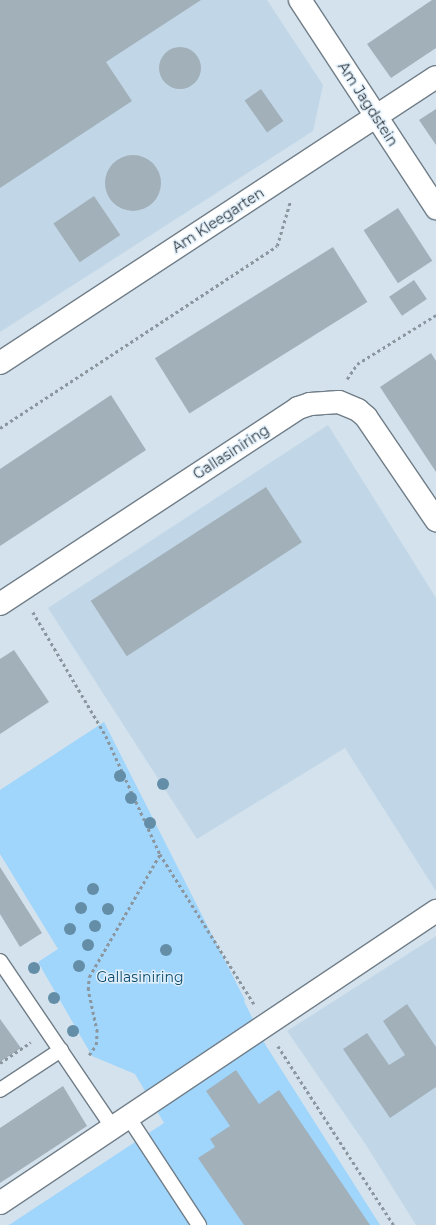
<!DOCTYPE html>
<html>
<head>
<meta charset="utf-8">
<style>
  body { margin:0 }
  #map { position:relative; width:436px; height:1225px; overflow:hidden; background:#d3e2ed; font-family:Montserrat,sans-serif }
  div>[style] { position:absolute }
  .built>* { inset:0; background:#c1d7e7 }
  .green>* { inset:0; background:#a0d5fc }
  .building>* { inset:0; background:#a2b0ba; transform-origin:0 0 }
  .round { border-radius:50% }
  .path>* { height:2.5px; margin-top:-1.25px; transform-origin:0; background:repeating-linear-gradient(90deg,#8b969e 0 3px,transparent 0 6px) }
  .roads { filter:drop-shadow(1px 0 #717e88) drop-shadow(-1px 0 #717e88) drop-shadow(0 1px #717e88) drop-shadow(0 -1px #717e88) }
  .lane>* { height:14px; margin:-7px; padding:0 7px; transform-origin:7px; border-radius:7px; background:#fff }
  .street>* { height:22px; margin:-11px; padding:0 11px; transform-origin:11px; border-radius:11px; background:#fff }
  .secondary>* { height:22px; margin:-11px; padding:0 11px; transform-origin:11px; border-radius:11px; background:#fff }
  .trees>* { width:12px; height:12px; margin:-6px; border-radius:50%; background:#648ea7 }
  span { translate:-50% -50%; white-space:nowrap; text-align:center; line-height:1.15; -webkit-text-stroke:3px #e0effa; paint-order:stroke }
  .street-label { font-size:14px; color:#343a3f }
  .park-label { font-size:14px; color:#0a4a6e }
</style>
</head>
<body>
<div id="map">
  <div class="built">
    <div style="clip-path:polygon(0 0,267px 0,323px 85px,313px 131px,0 332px)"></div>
    <div style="clip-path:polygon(328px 425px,436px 598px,436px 891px,345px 748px,197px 839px,48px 608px)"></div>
    <div style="clip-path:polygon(436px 936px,436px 1225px,416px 1225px,366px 1145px,287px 1031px)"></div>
  </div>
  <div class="green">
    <div style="clip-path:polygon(104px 722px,245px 1000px,244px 1001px,265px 1044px,380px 1225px,9px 1225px,164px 1123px,135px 1074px,92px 1056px,38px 962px,58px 949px,0 854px,0 790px)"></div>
  </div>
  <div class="building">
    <div style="clip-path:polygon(0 0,201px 0,106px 62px,132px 101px,0 188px)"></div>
    <div style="clip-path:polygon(432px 0,436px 0,436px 48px,391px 78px,367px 44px)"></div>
    <div class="round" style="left:159px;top:47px;width:42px;height:42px"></div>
    <div style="left:261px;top:89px;width:39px;height:20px;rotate:55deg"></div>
    <div style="clip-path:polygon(436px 109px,436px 145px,419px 120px)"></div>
    <div class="round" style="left:105px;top:155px;width:56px;height:56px"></div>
    <div style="left:94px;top:196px;width:47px;height:49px;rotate:56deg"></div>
    <div style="left:398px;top:208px;width:63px;height:41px;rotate:57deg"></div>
    <div style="left:333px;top:247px;width:65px;height:210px;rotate:58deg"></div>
    <div style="left:414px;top:280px;width:23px;height:30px;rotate:56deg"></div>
    <div style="clip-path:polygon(431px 353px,436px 361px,436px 472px,380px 387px)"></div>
    <div style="clip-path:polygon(111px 395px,146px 450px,0 546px,0 469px)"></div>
    <div style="left:266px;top:487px;width:66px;height:209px;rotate:57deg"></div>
    <div style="clip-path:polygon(14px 650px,49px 702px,0 734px,0 659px)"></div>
    <div style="clip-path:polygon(0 867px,42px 933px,20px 947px,0 914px)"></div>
    <div style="clip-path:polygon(407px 1004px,436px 1047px,436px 1087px,390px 1118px,343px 1049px,367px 1033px,389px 1065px,405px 1055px,383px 1021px)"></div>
    <div style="clip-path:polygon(0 1019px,21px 1048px,0 1062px)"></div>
    <div style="clip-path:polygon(236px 1070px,259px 1104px,279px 1090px,370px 1225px,244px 1225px,198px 1158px,215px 1147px,210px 1139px,230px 1126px,206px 1091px)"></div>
    <div style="clip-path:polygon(63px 1086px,87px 1126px,0 1183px,0 1128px)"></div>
  </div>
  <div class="path">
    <div style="left:347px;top:379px;width:18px;rotate:-56deg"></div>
    <div style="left:357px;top:364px;width:93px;rotate:-31.8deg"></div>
    <div style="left:0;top:428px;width:331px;rotate:-33.3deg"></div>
    <div style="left:277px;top:246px;width:46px;rotate:-73.5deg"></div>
    <div style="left:33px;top:612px;width:144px;rotate:59.5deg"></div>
    <div style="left:106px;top:736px;width:130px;rotate:65.4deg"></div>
    <div style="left:160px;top:854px;width:177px;rotate:57.9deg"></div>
    <div style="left:278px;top:1046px;width:213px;rotate:57.1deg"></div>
    <div style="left:89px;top:1055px;width:12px;rotate:-55deg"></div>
    <div style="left:96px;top:1045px;width:13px;rotate:-86deg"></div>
    <div style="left:97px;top:1032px;width:43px;rotate:-102.1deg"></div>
    <div style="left:88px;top:990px;width:13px;rotate:-86deg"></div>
    <div style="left:89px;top:977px;width:142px;rotate:-60deg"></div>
    <div style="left:0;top:1063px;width:37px;rotate:-34deg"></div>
  </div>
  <div class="roads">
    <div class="lane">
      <div style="left:0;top:961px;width:202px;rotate:55.9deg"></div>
      <div style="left:0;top:1090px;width:73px;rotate:-33.3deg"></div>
      <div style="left:129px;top:1118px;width:128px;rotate:56.8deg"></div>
    </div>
    <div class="street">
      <div style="left:300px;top:0;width:249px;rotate:56.8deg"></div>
      <div style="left:0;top:604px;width:357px;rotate:-33.3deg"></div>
      <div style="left:298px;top:408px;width:13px;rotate:-18deg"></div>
      <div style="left:310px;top:404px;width:29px;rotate:-4deg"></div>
      <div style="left:339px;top:402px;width:21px;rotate:23deg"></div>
      <div style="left:358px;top:410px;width:11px;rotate:41deg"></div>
      <div style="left:366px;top:417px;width:125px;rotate:55.8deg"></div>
      <div style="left:0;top:1203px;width:525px;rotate:-33.81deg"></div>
    </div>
    <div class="secondary">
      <div style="left:0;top:363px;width:521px;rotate:-33.26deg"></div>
    </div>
  </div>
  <div class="trees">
    <div style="left:120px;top:776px"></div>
    <div style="left:163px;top:784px"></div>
    <div style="left:131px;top:798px"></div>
    <div style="left:150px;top:823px"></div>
    <div style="left:93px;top:889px"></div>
    <div style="left:81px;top:908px"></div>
    <div style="left:108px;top:909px"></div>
    <div style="left:95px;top:926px"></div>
    <div style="left:70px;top:929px"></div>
    <div style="left:88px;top:945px"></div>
    <div style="left:166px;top:950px"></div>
    <div style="left:79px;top:966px"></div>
    <div style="left:34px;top:968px"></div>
    <div style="left:54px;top:998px"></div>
    <div style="left:73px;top:1031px"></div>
  </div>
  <div class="street-label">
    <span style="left:368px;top:104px;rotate:57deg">Am Jagdstein</span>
    <span style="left:218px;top:220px;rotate:-33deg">Am Kleegarten</span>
    <span style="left:231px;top:452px;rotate:-33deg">Gallasiniring</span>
  </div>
  <div class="park-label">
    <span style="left:140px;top:977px">Gallasiniring</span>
  </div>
</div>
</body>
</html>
